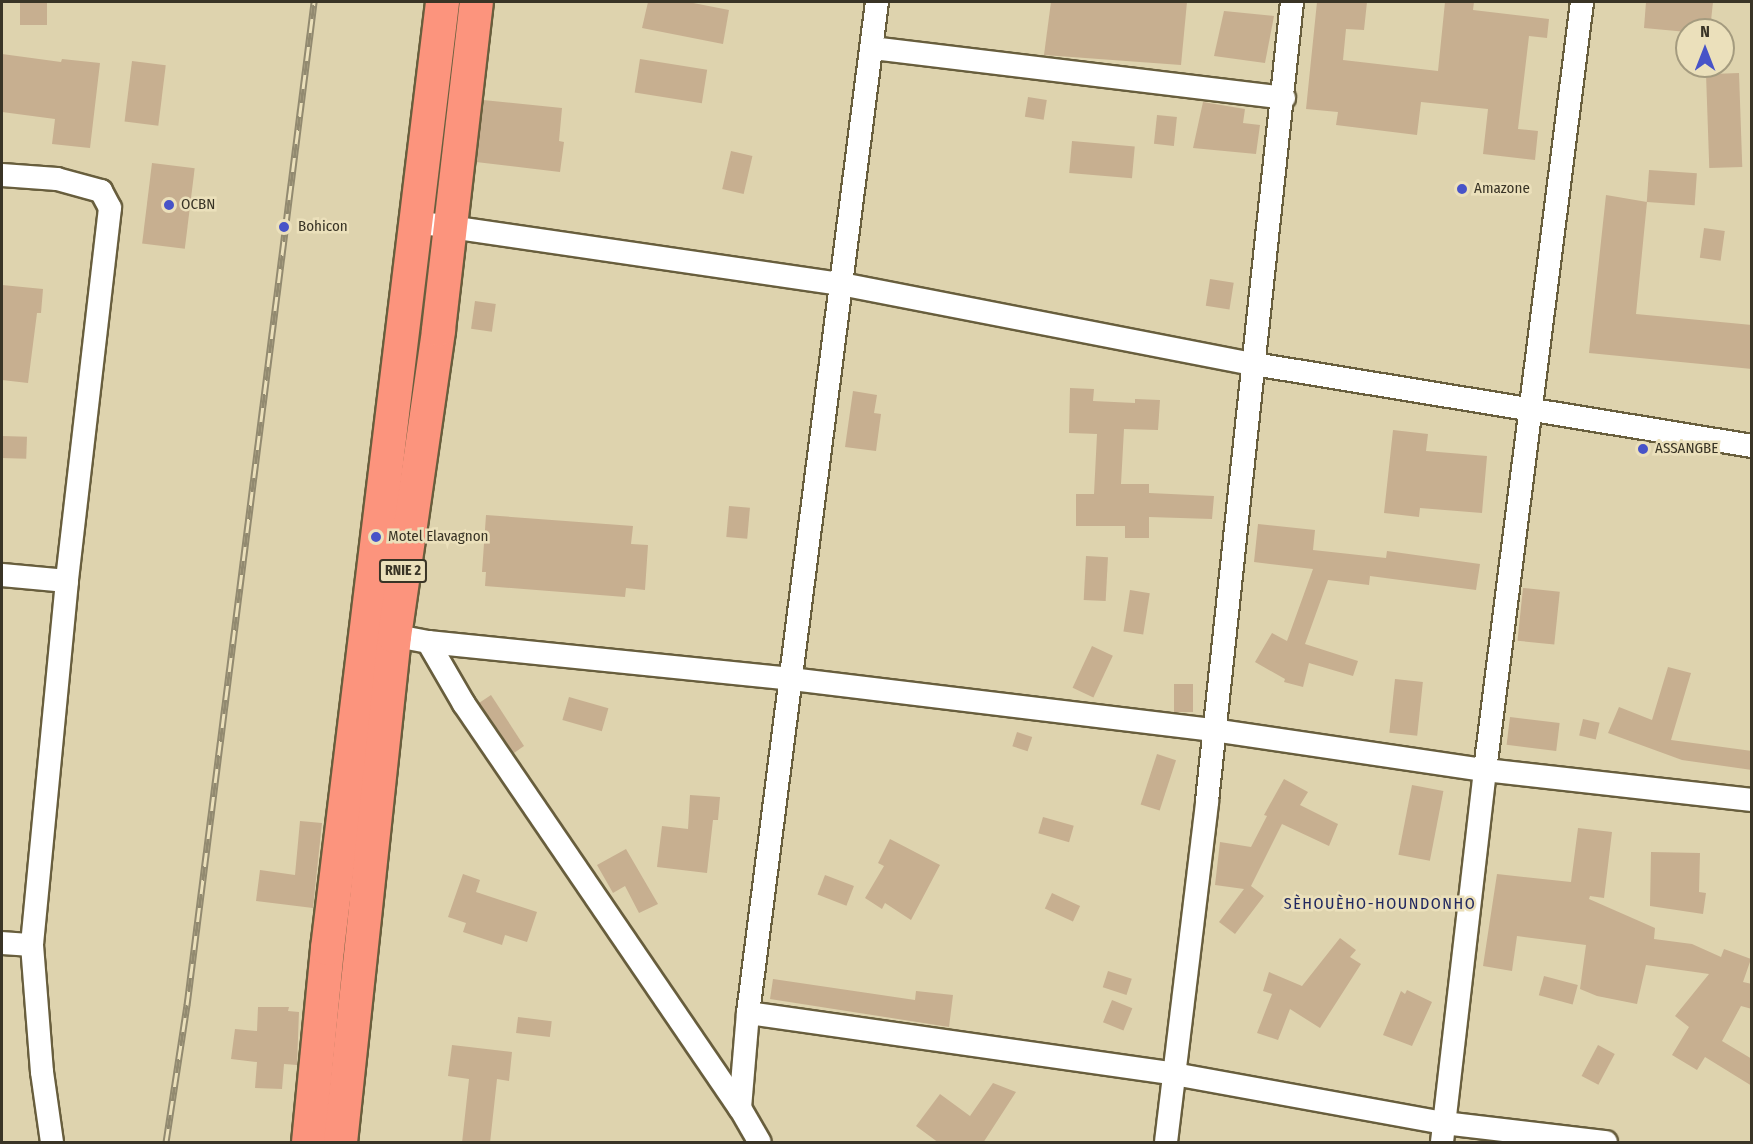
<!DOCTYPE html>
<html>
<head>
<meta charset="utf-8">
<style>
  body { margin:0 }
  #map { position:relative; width:1753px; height:1144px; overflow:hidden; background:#ded3ae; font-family:"Fira Sans Condensed",sans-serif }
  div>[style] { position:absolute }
  .building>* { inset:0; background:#c7af90; transform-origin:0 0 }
  .roads { filter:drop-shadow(2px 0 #685e3d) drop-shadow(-2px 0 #685e3d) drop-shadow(0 2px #685e3d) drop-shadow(0 -2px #685e3d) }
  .minor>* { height:22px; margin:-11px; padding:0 11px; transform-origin:11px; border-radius:11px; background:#fff }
  .highway>* { height:33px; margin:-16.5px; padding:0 16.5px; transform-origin:16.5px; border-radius:16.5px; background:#fc947d }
  .rail>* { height:7px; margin-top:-3.5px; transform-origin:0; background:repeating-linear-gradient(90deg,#ebe0bb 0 14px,#928a70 0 28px); box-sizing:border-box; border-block:2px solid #928a70 }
  .dots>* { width:16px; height:16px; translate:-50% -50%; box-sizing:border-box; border:3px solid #ebe0bb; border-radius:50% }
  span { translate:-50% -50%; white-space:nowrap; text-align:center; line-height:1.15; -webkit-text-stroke:5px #ebe0bb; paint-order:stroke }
  .shield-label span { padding:2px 4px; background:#ebe0bb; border:2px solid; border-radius:4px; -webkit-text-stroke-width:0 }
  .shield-label { font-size:14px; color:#393426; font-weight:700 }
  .poi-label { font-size:15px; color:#393426 }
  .left { translate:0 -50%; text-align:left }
  .neighbourhood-label { font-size:16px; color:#20275f; letter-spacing:1.5px }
  .frame { position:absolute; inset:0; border:3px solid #393426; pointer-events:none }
  .north { position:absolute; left:1675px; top:18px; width:60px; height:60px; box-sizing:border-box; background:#ebe0bb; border:2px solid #a49b7f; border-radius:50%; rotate:0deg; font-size:16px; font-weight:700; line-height:24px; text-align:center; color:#393426 }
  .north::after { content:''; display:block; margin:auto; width:21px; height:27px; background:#4753c8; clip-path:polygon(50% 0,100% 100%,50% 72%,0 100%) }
</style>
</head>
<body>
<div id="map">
  <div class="building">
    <div style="left:20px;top:2px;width:27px;height:23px"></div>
    <div style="clip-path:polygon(648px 2px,688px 2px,729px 10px,723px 44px,642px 28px)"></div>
    <div style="clip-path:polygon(1051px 2px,1187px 2px,1181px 65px,1044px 55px)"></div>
    <div style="clip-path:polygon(1317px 2px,1367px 2px,1364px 30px,1346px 29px,1343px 60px,1438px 71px,1445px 2px,1474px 2px,1473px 10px,1549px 19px,1547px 38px,1529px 36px,1518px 129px,1538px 131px,1535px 160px,1483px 154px,1488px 109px,1421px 102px,1417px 135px,1336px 125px,1338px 112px,1306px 109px)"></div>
    <div style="clip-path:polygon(1646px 2px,1713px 2px,1710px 30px,1687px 32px,1644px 28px)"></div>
    <div style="clip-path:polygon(1224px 11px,1274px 16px,1265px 63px,1214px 56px)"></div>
    <div style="clip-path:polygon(2px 54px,61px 62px,62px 59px,100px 63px,90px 148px,52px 144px,55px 119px,2px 112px)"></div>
    <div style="left:640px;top:59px;width:68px;height:34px;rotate:9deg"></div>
    <div style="left:132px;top:61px;width:34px;height:61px;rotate:7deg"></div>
    <div style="left:1739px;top:73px;width:94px;height:33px;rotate:88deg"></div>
    <div style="left:1028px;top:97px;width:19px;height:20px;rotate:9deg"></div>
    <div style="clip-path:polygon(483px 100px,562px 108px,559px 141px,564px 142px,560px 172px,476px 162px)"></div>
    <div style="clip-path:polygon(1203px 102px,1245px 109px,1243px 123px,1260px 125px,1256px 154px,1193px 148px)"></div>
    <div style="left:1157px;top:115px;width:20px;height:29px;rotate:6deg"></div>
    <div style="left:1072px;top:141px;width:63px;height:32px;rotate:5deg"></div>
    <div style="left:731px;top:151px;width:22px;height:39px;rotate:13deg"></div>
    <div style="left:152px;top:163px;width:43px;height:81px;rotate:7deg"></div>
    <div style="left:1649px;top:170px;width:48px;height:32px;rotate:4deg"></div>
    <div style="clip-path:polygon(1606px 195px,1647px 202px,1636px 314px,1752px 325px,1752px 369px,1589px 353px)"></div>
    <div style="left:1704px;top:228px;width:21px;height:30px;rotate:8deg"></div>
    <div style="left:1210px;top:279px;width:24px;height:27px;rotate:9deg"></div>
    <div style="clip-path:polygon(2px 285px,43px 289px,41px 313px,37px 313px,28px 383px,2px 380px)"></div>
    <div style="left:475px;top:301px;width:21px;height:28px;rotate:8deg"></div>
    <div style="clip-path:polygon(1070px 388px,1094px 389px,1093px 401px,1135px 403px,1135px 399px,1160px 400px,1158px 430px,1124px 429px,1121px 484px,1149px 484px,1149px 493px,1214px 496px,1212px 519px,1149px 517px,1149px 538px,1125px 538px,1125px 526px,1076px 526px,1076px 494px,1094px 494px,1097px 434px,1069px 433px)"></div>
    <div style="clip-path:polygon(853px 391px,877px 395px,874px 413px,881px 414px,876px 451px,845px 447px)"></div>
    <div style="clip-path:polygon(1393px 430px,1428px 434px,1426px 451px,1487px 456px,1482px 513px,1420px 508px,1419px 517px,1384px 513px)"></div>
    <div style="left:2px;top:436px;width:25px;height:22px;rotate:2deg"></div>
    <div style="left:729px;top:506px;width:21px;height:31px;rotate:5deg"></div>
    <div style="clip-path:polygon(486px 515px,633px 526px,631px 544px,648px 545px,645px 590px,626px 588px,625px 597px,485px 586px,486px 572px,482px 572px)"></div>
    <div style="clip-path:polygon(1258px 524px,1315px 530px,1313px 550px,1386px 558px,1387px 551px,1480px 564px,1476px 590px,1370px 576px,1369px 585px,1328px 580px,1305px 644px,1358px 661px,1353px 676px,1309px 663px,1303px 687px,1284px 682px,1285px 679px,1255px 662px,1272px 633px,1287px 641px,1313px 569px,1254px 562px)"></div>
    <div style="left:1086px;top:556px;width:22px;height:44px;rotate:3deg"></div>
    <div style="left:1523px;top:588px;width:37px;height:53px;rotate:6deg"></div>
    <div style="left:1130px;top:590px;width:20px;height:42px;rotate:9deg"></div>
    <div style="left:1092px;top:646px;width:23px;height:46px;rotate:25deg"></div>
    <div style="clip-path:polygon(1668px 667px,1691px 673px,1671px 740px,1752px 751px,1752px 770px,1682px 760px,1608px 733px,1619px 707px,1652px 720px)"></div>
    <div style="left:1395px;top:679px;width:28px;height:54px;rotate:6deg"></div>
    <div style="left:1174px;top:684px;width:19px;height:28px"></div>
    <div style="clip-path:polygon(491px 695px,524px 746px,514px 753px,479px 703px)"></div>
    <div style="left:569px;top:697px;width:41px;height:24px;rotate:16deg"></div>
    <div style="left:1510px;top:717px;width:50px;height:28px;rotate:7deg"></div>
    <div style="left:1583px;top:719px;width:17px;height:17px;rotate:13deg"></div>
    <div style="left:1017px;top:732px;width:16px;height:15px;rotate:18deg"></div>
    <div style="left:1157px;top:754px;width:20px;height:53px;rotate:18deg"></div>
    <div style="clip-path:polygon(1284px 779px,1308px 792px,1300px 805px,1338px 824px,1329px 846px,1282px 824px,1251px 886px,1264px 896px,1235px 934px,1219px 922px,1244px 889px,1215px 885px,1220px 842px,1251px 847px,1267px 816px,1264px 815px)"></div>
    <div style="left:1412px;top:785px;width:32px;height:71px;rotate:11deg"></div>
    <div style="clip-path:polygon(690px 795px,720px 797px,718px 820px,713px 820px,707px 873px,657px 867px,662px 826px,688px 829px)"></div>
    <div style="left:1043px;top:817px;width:32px;height:17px;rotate:16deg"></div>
    <div style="clip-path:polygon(300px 821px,322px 823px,313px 908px,256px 901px,260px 870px,295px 875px)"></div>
    <div style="clip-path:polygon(1578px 828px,1612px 832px,1604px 898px,1590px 896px,1589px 899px,1655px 928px,1654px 939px,1692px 944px,1721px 957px,1724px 949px,1751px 959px,1743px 982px,1752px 984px,1752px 1009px,1741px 1006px,1722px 1041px,1752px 1059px,1752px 1086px,1705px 1057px,1697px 1070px,1672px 1055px,1689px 1027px,1675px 1016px,1709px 974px,1646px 965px,1637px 1004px,1597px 996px,1580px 989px,1586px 945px,1517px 936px,1512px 971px,1483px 966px,1497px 874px,1571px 882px)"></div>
    <div style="clip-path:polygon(890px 839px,940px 865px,911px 920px,885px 903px,882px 909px,865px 898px,884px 866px,878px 863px)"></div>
    <div style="clip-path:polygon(626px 849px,658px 904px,639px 913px,625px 886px,613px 893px,597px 865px)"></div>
    <div style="clip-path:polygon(1651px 852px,1700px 853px,1699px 892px,1706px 893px,1703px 914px,1650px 906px)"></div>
    <div style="clip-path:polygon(463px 874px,480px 880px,476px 892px,537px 912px,527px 942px,505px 935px,502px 945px,463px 932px,466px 923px,448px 917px)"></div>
    <div style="left:825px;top:875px;width:31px;height:21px;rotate:21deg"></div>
    <div style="left:1052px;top:893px;width:31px;height:17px;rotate:25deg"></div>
    <div style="clip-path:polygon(1340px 938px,1356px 950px,1350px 957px,1361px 964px,1320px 1028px,1290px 1009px,1278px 1040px,1257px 1033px,1272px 994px,1263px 991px,1269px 972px,1302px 986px)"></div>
    <div style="left:1108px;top:971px;width:25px;height:17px;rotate:18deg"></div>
    <div style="left:1544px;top:976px;width:35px;height:20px;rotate:15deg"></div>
    <div style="clip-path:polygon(773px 979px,915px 1000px,916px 991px,953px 995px,949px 1027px,770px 999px)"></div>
    <div style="clip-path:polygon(1407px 990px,1432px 1002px,1412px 1046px,1383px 1035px,1401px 991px,1405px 994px)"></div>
    <div style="left:1112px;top:1000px;width:22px;height:24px;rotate:22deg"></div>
    <div style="clip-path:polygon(258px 1007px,289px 1007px,288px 1011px,299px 1012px,297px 1065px,284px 1064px,282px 1089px,255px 1088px,257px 1062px,231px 1059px,235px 1029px,257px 1031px)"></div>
    <div style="left:518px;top:1017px;width:34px;height:16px;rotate:7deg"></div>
    <div style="clip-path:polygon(452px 1045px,512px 1052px,509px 1081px,497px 1079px,490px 1143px,462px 1143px,469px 1079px,448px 1076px)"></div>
    <div style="left:1598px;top:1045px;width:19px;height:35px;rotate:28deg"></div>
    <div style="clip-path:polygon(993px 1083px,1016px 1092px,983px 1143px,939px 1143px,916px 1126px,940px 1094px,970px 1116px)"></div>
  </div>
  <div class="roads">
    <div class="minor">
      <div style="left:872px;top:48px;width:415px;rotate:6.9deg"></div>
      <div style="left:2px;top:175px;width:55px;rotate:4.2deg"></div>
      <div style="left:57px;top:179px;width:46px;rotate:15.3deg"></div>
      <div style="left:101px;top:191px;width:19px;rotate:62deg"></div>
      <div style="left:110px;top:208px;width:375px;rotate:96.6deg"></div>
      <div style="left:67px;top:581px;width:366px;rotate:95.5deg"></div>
      <div style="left:32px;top:945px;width:127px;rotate:85.5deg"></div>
      <div style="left:42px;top:1072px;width:71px;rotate:81.9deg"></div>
      <div style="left:416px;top:222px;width:429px;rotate:8.3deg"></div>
      <div style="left:841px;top:284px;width:421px;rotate:11deg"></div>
      <div style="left:1254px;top:364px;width:505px;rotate:9.35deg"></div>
      <div style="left:2px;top:575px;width:65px;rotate:5.3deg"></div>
      <div style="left:381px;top:633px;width:48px;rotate:10.8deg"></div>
      <div style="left:428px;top:642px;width:365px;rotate:5.8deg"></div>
      <div style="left:791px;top:679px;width:425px;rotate:6.9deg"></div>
      <div style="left:1213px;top:730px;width:275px;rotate:8.4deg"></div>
      <div style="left:1485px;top:770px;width:269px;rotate:6.4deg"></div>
      <div style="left:428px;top:642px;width:72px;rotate:59.9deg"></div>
      <div style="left:464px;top:704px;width:489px;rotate:55.7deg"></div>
      <div style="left:740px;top:1108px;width:39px;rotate:60deg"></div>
      <div style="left:2px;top:943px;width:30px;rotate:4deg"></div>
      <div style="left:748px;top:1013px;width:430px;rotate:8.1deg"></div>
      <div style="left:1174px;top:1074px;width:274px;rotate:10.3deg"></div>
      <div style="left:1444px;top:1123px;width:163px;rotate:6.7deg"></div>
      <div style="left:740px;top:1108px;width:95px;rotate:-85.2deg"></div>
      <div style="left:748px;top:1013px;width:1019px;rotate:-82.73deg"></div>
      <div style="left:1166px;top:1142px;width:343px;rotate:-83.1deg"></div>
      <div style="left:1207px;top:801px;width:804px;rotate:-83.93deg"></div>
      <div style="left:1442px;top:1142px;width:374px;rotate:-83.4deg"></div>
      <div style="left:1485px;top:770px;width:774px;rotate:-82.8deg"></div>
    </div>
    <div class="highway">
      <div style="left:308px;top:1142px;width:195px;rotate:-84.4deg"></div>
      <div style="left:327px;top:948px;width:953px;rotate:-83.07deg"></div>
      <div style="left:340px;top:1142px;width:509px;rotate:-83.91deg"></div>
      <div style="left:394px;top:636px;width:310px;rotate:-81.8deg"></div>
      <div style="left:438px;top:329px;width:329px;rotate:-83.4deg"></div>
    </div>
  </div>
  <div class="rail">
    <div style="left:166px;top:1142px;width:139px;rotate:-81.3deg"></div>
    <div style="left:187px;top:1005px;width:1011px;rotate:-82.78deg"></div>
  </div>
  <div class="dots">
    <div style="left:1462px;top:189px;background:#4753c8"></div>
    <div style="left:169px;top:205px;background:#4753c8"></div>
    <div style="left:284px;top:227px;background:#4753c8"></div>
    <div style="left:1643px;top:449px;background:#4753c8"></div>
    <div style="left:376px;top:537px;background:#4753c8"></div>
  </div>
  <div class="shield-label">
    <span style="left:403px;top:571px">RNIE 2</span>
  </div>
  <div class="poi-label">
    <span class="left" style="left:1474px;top:189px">Amazone</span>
    <span class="left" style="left:181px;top:205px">OCBN</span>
    <span class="left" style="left:298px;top:227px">Bohicon</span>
    <span class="left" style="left:1655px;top:449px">ASSANGBE</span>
    <span class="left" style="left:388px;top:537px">Motel Elavagnon</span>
  </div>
  <div class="neighbourhood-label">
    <span style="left:1380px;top:904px">SÈHOUÈHO-HOUNDONHO</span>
  </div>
  <div class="frame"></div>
  <div class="north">N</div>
</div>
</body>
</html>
